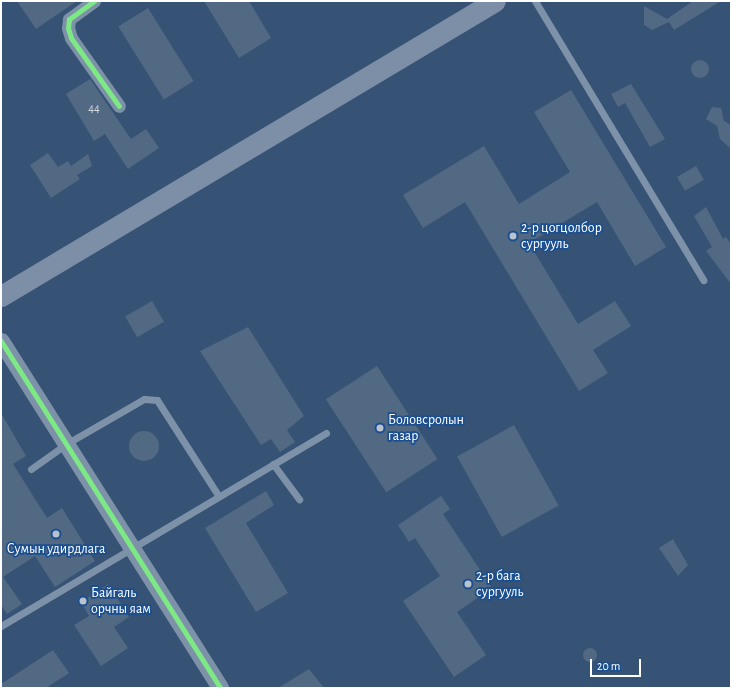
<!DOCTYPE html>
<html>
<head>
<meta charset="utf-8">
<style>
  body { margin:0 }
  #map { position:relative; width:732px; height:689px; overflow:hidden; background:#365274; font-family:"Alegreya Sans",sans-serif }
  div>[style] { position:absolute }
  .building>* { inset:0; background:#526984; transform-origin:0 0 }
  .round { border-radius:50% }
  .service>* { height:7px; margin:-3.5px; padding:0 3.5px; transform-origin:3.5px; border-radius:3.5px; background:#7d92a8 }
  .minor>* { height:13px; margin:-6.5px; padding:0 6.5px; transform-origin:6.5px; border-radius:6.5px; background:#7d92a8 }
  .tertiary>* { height:17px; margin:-8.5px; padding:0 8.5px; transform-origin:8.5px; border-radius:8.5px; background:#7d92a8 }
  .primary>* { height:21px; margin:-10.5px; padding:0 10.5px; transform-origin:10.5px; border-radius:10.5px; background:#7d8ea7 }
  .cycleway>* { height:5px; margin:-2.5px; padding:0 2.5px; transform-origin:2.5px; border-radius:2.5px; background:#7ce984 }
  .dots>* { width:11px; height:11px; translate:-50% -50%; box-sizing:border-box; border:2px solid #1b4f8f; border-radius:50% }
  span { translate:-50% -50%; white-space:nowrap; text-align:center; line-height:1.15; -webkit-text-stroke:3.5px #1b4f8f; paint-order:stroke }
  .number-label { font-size:12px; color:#d4dae0 }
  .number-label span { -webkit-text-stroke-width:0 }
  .poi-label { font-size:14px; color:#fff }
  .left { translate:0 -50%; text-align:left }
  .frame { position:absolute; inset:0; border:2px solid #fff; pointer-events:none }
  .scale { position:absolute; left:590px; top:659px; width:51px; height:18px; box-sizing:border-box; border:2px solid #fff; border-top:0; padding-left:5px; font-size:12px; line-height:14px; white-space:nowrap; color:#fff; -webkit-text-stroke:3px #1b4f8f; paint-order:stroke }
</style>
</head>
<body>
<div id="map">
  <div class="building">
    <div style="clip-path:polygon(17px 1px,77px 1px,36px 29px)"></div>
    <div style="clip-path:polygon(204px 1px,249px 1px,271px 38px,239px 58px)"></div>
    <div style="clip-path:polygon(693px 1px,721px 1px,674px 30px,669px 22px,652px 30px,644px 25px,644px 6px,667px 19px)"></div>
    <div style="left:148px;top:8px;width:86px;height:35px;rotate:58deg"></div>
    <div class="round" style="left:691px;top:60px;width:18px;height:18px"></div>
    <div style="clip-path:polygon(90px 79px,131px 139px,146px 129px,159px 148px,128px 169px,105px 134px,94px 141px,66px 94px)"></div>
    <div style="clip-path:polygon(631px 84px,665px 139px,650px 147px,625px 103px,618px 107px,611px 94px)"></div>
    <div style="clip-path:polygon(571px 90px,666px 247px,635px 266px,597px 202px,529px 243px,578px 324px,615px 301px,631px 326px,593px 350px,608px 373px,579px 391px,465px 202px,423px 228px,403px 195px,484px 146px,519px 204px,570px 172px,534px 112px)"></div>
    <div style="clip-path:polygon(712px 107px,721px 108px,724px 121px,731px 125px,731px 149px,720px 139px,717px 126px,706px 119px)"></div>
    <div style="clip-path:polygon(48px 153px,58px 167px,68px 161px,71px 166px,88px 154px,92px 166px,77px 175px,80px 179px,51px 198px,30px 165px)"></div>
    <div style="left:696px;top:166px;width:16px;height:22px;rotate:60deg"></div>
    <div style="clip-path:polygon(706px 207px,723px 239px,726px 237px,731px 244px,731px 284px,706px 251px,712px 247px,694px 216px)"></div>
    <div style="left:152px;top:301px;width:24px;height:31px;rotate:60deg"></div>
    <div style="clip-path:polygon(248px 327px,304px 416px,287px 430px,295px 442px,280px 452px,271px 439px,261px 445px,200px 351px)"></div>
    <div style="left:377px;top:366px;width:111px;height:61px;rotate:57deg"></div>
    <div style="clip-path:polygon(1px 413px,26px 456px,13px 464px,47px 518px,62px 508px,95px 561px,55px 587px,35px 556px,3px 577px,22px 604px,7px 614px,1px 605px)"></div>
    <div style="left:514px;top:425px;width:92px;height:65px;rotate:61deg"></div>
    <div class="round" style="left:129px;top:431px;width:30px;height:30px"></div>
    <div style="clip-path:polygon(266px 491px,274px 505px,246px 523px,288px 593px,256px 612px,205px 528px)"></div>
    <div style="clip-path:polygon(441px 496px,450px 509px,443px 514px,492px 588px,457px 612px,486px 655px,454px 677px,403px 601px,440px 576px,415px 538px,409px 542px,398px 525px)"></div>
    <div style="clip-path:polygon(673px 539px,688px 565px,678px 576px,659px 548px)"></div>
    <div style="clip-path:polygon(108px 584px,129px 617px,114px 627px,128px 648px,101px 666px,74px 625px,89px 616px,81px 602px)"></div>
    <div class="round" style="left:583px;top:648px;width:14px;height:14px"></div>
    <div style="clip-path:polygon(53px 650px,69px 673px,46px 688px,1px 688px,1px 684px)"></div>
    <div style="clip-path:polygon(309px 669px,324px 688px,278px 688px)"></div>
  </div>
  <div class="service">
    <div style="left:535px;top:1px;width:326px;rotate:58.9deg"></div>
    <div style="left:273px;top:464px;width:44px;rotate:53.4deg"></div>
    <div style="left:31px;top:469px;width:43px;rotate:-35.5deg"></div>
    <div style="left:66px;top:444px;width:90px;rotate:-30deg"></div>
    <div style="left:144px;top:399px;width:13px;rotate:4deg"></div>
    <div style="left:157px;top:400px;width:113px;rotate:57.3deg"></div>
    <div style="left:1px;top:626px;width:378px;rotate:-30.7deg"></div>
  </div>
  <div class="minor">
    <div style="left:94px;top:1px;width:31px;rotate:144deg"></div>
    <div style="left:69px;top:19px;width:9px;rotate:96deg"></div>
    <div style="left:68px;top:28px;width:10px;rotate:73deg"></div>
    <div style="left:71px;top:38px;width:83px;rotate:54.8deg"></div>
  </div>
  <div class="tertiary">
    <div style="left:1px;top:341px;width:410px;rotate:57.7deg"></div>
  </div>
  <div class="primary">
    <div style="left:1px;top:296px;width:575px;rotate:-30.84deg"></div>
  </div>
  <div class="cycleway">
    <div style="left:94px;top:1px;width:31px;rotate:144deg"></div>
    <div style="left:69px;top:19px;width:9px;rotate:96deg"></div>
    <div style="left:68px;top:28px;width:10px;rotate:73deg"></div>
    <div style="left:71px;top:38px;width:83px;rotate:54.8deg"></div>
    <div style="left:1px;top:341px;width:410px;rotate:57.7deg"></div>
  </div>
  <div class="dots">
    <div style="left:513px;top:236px;background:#b9c2ce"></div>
    <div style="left:380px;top:428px;background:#b9c2ce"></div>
    <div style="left:56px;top:534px;background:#b9c2ce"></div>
    <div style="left:468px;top:584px;background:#b9c2ce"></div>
    <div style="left:83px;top:601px;background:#b9c2ce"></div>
  </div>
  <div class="number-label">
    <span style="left:94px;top:109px">44</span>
  </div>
  <div class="poi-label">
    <span class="left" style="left:521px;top:236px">2-р цогцолбор<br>сургууль</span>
    <span class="left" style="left:388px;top:428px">Боловсролын<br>газар</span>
    <span style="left:56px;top:549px">Сумын удирдлага</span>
    <span class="left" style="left:476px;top:584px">2-р бага<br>сургууль</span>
    <span class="left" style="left:91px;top:601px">Байгаль<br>орчны яам</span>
  </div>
  <div class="frame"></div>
  <div class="scale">20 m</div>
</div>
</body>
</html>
